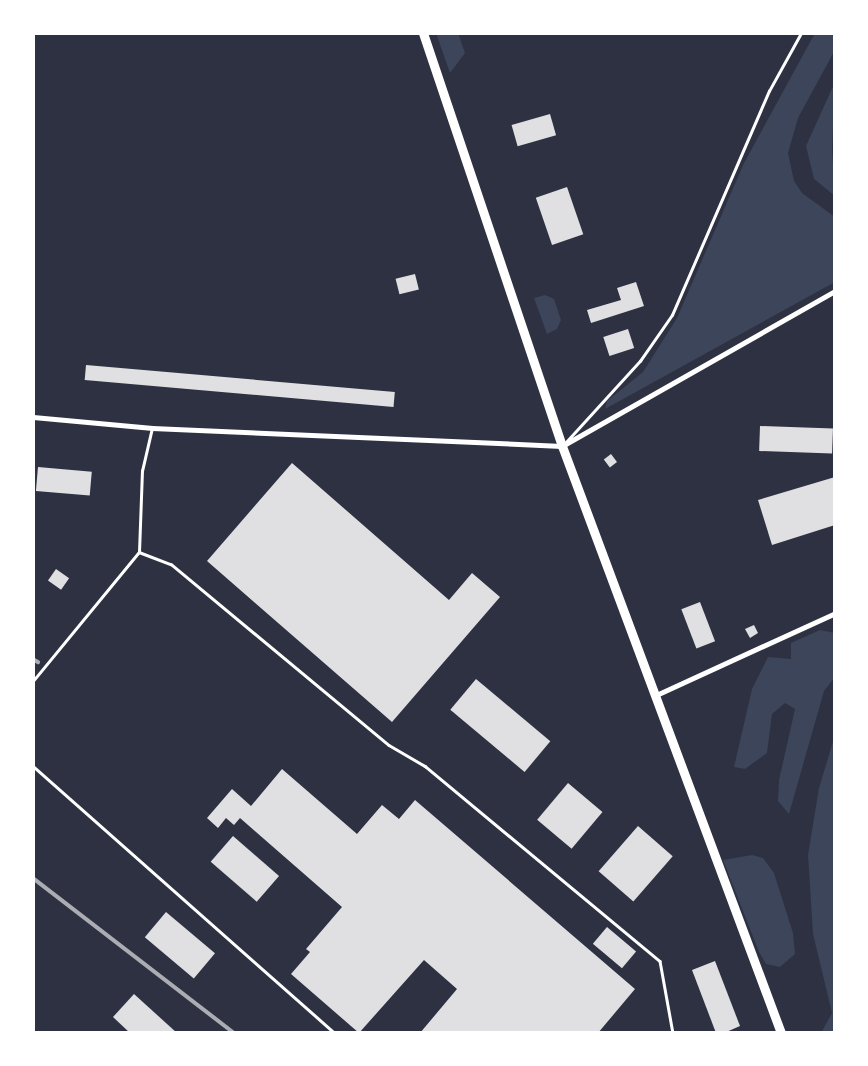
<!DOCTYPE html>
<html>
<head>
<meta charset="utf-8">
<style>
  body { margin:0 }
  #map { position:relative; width:868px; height:1066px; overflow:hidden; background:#2d3142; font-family:Inter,sans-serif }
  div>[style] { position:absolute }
  .green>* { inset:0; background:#3c4559 }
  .building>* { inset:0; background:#e0e0e3; transform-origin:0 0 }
  .service>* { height:2.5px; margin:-1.25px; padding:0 1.25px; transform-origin:1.25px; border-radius:1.25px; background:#fff }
  .minor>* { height:5px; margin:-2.5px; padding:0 2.5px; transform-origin:2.5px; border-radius:2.5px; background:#fff }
  .primary>* { height:9px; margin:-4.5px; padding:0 4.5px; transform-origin:4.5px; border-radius:4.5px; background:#fff }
  .rail>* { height:3.5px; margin:-1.75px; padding:0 1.75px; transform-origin:1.75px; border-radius:1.75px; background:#abadb3 }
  span { translate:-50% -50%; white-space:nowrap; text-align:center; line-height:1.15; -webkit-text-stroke:7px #fff; paint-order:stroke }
  .frame { position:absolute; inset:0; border:35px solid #fff; pointer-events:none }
</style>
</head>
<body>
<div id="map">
  <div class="green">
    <div style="clip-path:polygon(436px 33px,458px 33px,465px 53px,450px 73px)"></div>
    <div style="clip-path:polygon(815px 33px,835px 33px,835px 50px,798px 118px,788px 153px,794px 181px,802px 193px,835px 217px,835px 282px,605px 409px,607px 401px,643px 372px,677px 318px,744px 163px)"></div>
    <div style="clip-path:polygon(835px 82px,832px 149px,835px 196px,814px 179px,806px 146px)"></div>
    <div style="clip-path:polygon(545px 295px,554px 299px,561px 320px,557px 329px,547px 334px,534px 298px)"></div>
    <div style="clip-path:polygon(820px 630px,835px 633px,835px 677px,824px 691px,789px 814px,778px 801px,779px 780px,795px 709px,785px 703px,772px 714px,767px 753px,745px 769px,734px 767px,752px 689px,768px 657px,791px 659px,791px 643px)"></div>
    <div style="clip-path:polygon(835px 735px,835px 1033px,821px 1033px,832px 1013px,813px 934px,808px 855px,819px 788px)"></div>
    <div style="clip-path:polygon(752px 855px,763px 858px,774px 873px,793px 933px,795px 954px,780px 967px,766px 964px,759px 952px,723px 860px)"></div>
  </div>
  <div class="building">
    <div style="left:550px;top:114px;width:22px;height:40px;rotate:74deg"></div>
    <div style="left:567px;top:187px;width:50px;height:33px;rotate:71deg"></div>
    <div style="left:415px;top:274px;width:16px;height:20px;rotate:76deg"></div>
    <div style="clip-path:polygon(636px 282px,644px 306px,591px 323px,587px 310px,621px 300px,617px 288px)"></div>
    <div style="left:628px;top:329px;width:20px;height:26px;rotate:72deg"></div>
    <div style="left:86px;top:365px;width:310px;height:15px;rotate:5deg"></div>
    <div style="left:760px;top:426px;width:73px;height:25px;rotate:2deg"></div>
    <div style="left:611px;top:454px;width:10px;height:9px;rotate:53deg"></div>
    <div style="clip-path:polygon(292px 463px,449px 600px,472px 573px,500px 597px,392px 722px,207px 561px)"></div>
    <div style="left:38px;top:467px;width:54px;height:24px;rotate:5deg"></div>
    <div style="clip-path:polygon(835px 477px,835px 525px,772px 545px,758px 500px)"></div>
    <div style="left:56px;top:569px;width:16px;height:14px;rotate:35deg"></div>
    <div style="left:700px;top:602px;width:42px;height:20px;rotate:69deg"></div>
    <div style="clip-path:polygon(754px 625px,758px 633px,750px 638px,745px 629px)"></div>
    <div style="left:476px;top:679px;width:97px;height:40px;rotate:40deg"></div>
    <div style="clip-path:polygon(282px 769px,357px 834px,382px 805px,399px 819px,415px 800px,635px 989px,598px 1033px,420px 1033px,457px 989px,424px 960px,359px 1033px,291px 974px,310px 952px,306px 949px,342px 907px,240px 818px,234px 825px,226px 818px,218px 828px,207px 818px,232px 789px,251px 806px)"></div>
    <div style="left:568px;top:783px;width:45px;height:48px;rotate:40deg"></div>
    <div style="left:638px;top:826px;width:46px;height:60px;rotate:41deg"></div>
    <div style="left:233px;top:836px;width:61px;height:34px;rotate:41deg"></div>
    <div style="left:166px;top:912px;width:64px;height:33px;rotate:40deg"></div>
    <div style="left:607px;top:927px;width:38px;height:22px;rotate:40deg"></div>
    <div style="clip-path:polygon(715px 961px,740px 1026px,724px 1033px,716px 1033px,692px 970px)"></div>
    <div style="clip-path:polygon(134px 994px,177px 1033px,130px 1033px,113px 1017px)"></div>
  </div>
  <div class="service">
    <div style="left:566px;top:442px;width:110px;rotate:-47.6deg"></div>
    <div style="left:640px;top:361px;width:56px;rotate:-55.2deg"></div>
    <div style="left:672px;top:315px;width:244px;rotate:-66.6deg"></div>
    <div style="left:769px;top:91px;width:66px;rotate:-61.1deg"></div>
    <div style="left:139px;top:552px;width:34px;rotate:21deg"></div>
    <div style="left:171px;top:564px;width:283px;rotate:39.7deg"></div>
    <div style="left:389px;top:745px;width:42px;rotate:30.3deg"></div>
    <div style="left:425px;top:766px;width:305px;rotate:39.7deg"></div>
    <div style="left:660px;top:961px;width:73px;rotate:79.8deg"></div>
    <div style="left:33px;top:681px;width:167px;rotate:-50.6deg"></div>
    <div style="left:139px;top:552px;width:81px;rotate:-87.9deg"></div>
    <div style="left:142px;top:471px;width:44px;rotate:-76.9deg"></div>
    <div style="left:33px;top:766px;width:403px;rotate:41.5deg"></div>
  </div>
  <div class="minor">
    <div style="left:33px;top:417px;width:120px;rotate:5.3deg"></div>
    <div style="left:152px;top:428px;width:410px;rotate:2.5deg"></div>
    <div style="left:562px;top:446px;width:314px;rotate:-29.6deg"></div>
    <div style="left:654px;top:696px;width:199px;rotate:-24.6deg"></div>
  </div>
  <div class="primary">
    <div style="left:423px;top:33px;width:436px;rotate:71.4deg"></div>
    <div style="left:562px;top:446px;width:627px;rotate:69.54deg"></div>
  </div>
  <div class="rail">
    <div style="left:33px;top:659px;width:6px;rotate:31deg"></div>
    <div style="left:33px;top:878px;width:254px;rotate:37.6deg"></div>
  </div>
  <div class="frame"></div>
</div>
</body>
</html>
